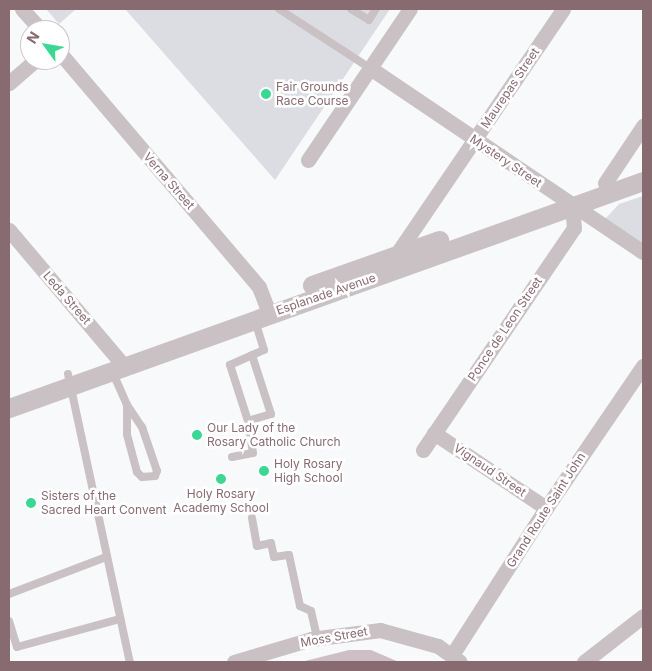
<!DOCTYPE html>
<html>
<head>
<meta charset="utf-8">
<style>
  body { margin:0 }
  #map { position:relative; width:652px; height:671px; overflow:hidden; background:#f8f9fa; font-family:Inter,sans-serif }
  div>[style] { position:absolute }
  .green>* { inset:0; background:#dcdde3 }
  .water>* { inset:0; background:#cdbfc5 }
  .service>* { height:8px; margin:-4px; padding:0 4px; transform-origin:4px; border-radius:4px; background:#c9c1c3 }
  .minor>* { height:15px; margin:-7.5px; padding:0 7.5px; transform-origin:7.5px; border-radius:7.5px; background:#c9c1c3 }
  .tertiary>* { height:19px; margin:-9.5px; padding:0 9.5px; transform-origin:9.5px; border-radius:9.5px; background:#c9c1c3 }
  .dots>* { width:14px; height:14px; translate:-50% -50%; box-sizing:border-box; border:2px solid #fff; border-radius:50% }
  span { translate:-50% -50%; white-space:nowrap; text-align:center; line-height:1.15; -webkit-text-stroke:5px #fff; paint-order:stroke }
  .poi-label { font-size:12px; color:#876b71 }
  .left { translate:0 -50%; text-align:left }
  .street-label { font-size:12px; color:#876b71 }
  .frame { position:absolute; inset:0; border:10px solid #876b71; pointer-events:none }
  .north { position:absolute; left:20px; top:20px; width:50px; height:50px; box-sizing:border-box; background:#fff; border:1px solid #cfc4c6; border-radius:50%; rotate:302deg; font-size:14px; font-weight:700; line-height:20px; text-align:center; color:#876b71 }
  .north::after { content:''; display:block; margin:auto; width:18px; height:22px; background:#3ad893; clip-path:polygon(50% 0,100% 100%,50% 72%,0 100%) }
</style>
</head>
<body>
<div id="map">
  <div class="green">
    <div style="clip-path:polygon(46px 9px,76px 9px,59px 24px)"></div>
    <div style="clip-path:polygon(125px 9px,390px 9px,275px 180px)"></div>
    <div style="clip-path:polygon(643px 196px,643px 245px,605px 219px,619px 204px)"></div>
  </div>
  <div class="water">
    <div style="clip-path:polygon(349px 650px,371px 650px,399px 662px,301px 662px)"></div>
  </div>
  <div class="service">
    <div style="left:279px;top:9px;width:108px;rotate:33deg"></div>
    <div style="left:351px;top:9px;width:21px;rotate:31deg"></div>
    <div style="left:369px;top:20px;width:13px;rotate:-58deg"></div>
    <div style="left:112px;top:371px;width:37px;rotate:66deg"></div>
    <div style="left:127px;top:405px;width:27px;rotate:56deg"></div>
    <div style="left:142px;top:427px;width:46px;rotate:71.2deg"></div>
    <div style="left:157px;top:471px;width:5px;rotate:112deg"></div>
    <div style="left:155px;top:476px;width:13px;rotate:176deg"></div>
    <div style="left:142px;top:477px;width:7px;rotate:-135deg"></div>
    <div style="left:137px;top:472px;width:39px;rotate:-105deg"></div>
    <div style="left:127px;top:434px;width:29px;rotate:-90deg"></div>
    <div style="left:68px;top:374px;width:295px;rotate:77.9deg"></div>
    <div style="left:248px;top:421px;width:24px;rotate:-17deg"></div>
    <div style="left:271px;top:414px;width:62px;rotate:-107.9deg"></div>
    <div style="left:232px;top:457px;width:21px;rotate:-11deg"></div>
    <div style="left:253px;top:453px;width:32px;rotate:-99deg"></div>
    <div style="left:248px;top:421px;width:59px;rotate:-107.8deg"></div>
    <div style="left:230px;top:365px;width:37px;rotate:-24deg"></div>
    <div style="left:264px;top:350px;width:31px;rotate:-107deg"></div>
    <div style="left:252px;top:518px;width:28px;rotate:80deg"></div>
    <div style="left:257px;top:546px;width:14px;rotate:-12deg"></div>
    <div style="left:271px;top:543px;width:14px;rotate:78deg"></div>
    <div style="left:274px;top:557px;width:15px;rotate:-8deg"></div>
    <div style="left:289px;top:555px;width:52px;rotate:77.8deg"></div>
    <div style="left:300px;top:606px;width:12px;rotate:24deg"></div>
    <div style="left:311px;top:611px;width:28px;rotate:77deg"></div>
    <div style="left:9px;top:594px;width:104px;rotate:-20.9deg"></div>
    <div style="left:9px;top:621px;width:27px;rotate:73deg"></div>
    <div style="left:17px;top:647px;width:107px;rotate:-15.2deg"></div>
  </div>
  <div class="minor">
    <div style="left:22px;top:9px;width:28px;rotate:48deg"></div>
    <div style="left:60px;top:53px;width:307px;rotate:49.6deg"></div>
    <div style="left:259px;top:287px;width:28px;rotate:69deg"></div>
    <div style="left:370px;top:68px;width:329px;rotate:34deg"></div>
    <div style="left:9px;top:83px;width:35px;rotate:-41deg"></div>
    <div style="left:308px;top:160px;width:182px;rotate:-56deg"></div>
    <div style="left:605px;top:183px;width:69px;rotate:-56.3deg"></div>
    <div style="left:9px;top:230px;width:178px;rotate:49.8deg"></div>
    <div style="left:397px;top:259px;width:4px;rotate:-104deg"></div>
    <div style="left:396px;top:255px;width:297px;rotate:-55.8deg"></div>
    <div style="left:434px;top:433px;width:135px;rotate:33.8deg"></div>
    <div style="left:423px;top:450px;width:268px;rotate:-55.8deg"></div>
    <div style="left:574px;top:228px;width:23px;rotate:-95deg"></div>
    <div style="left:452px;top:655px;width:174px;rotate:-57.4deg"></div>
    <div style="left:546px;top:508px;width:172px;rotate:-55.7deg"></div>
    <div style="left:234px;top:662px;width:80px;rotate:-16.6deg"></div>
    <div style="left:311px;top:639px;width:70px;rotate:-7.4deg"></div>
    <div style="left:380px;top:630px;width:60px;rotate:15.4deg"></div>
    <div style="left:438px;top:646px;width:27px;rotate:36deg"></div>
    <div style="left:584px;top:662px;width:75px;rotate:-37.9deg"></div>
  </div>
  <div class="tertiary">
    <div style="left:312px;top:285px;width:135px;rotate:-19.5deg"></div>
    <div style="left:9px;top:408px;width:673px;rotate:-19.7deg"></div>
  </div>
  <div class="dots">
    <div style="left:266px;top:94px;background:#3ad893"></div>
    <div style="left:197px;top:435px;background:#3ad893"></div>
    <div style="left:264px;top:471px;background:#3ad893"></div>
    <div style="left:221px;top:479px;background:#3ad893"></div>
    <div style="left:31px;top:503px;background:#3ad893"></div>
  </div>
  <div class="poi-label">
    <span class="left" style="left:276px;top:94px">Fair Grounds<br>Race Course</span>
    <span class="left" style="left:207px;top:435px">Our Lady of the<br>Rosary Catholic Church</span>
    <span class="left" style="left:274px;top:471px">Holy Rosary<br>High School</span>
    <span style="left:221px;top:501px">Holy Rosary<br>Academy School</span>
    <span class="left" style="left:41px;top:503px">Sisters of the<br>Sacred Heart Convent</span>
  </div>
  <div class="street-label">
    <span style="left:510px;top:88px;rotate:-56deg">Maurepas Street</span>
    <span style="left:506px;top:161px;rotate:34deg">Mystery Street</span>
    <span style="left:169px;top:181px;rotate:49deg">Verna Street</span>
    <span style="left:326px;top:294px;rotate:-19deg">Esplanade Avenue</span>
    <span style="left:67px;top:298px;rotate:49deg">Leda Street</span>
    <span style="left:505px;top:329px;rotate:-56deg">Ponce de Leon Street</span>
    <span style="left:490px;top:470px;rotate:34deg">Vignaud Street</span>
    <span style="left:546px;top:510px;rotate:-57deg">Grand Route Saint John</span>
    <span style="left:334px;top:637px;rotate:-10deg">Moss Street</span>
  </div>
  <div class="frame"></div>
  <div class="north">N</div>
</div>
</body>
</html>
